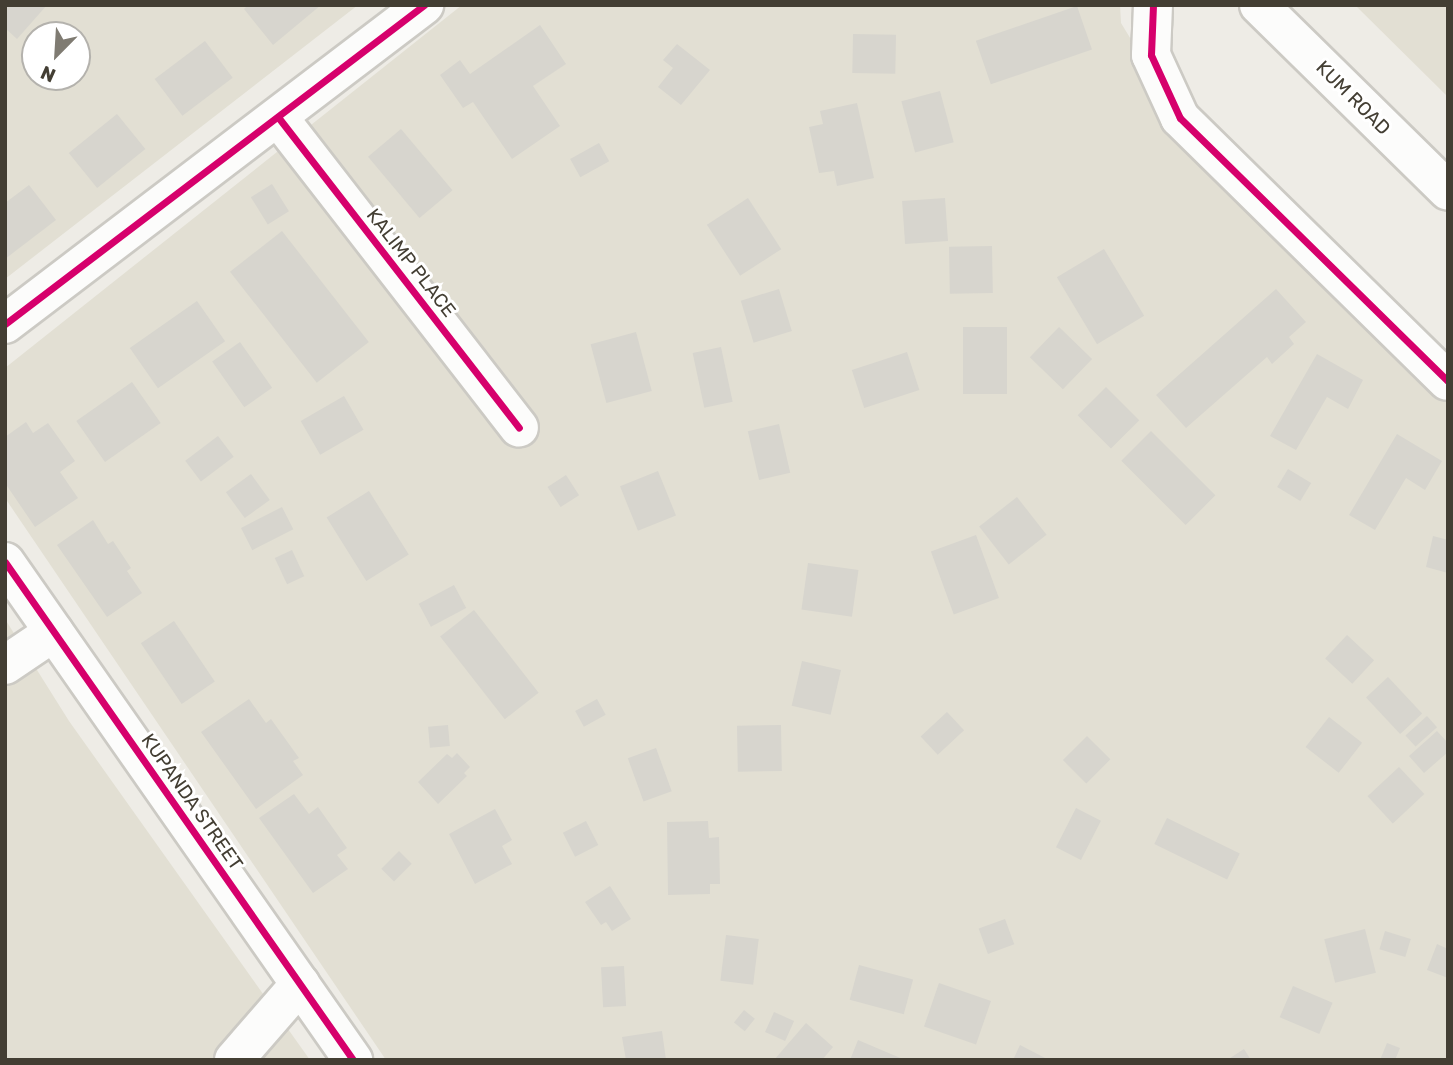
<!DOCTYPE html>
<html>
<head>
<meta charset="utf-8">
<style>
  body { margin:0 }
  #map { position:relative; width:1453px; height:1065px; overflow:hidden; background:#eeece6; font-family:Rubik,sans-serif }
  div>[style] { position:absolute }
  .residential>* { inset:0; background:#e2dfd3 }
  .building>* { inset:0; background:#d7d5ce; transform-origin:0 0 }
  .roads { filter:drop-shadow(2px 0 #cccac4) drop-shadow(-2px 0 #cccac4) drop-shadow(0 2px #cccac4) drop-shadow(0 -2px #cccac4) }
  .minor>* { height:38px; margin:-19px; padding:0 19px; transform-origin:19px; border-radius:19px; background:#fcfcfb }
  .cycleway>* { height:7px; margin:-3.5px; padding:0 3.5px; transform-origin:3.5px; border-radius:3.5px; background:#d6006c }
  span { translate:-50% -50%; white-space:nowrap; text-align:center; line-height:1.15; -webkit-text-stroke:6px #fff; paint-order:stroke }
  .street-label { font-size:19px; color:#433e33 }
  .frame { position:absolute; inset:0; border:7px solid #433e33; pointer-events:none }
  .north { position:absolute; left:21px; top:21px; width:70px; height:70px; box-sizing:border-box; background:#fff; border:2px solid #b4b2ad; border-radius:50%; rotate:204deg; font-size:19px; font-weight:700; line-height:28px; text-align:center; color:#433e33 }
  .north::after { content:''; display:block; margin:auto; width:24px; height:32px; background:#7f7b72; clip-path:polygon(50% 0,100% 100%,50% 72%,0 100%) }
</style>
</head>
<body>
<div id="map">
  <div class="residential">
    <div style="clip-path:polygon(evenodd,5px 5px,358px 5px,5px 279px,5px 5px,35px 35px,77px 35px,77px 77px,35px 77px,35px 35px)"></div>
    <div style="clip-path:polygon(462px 5px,1120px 5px,1121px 23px,1180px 120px,1448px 392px,1448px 1060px,386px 1060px,5px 498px,5px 368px)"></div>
    <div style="clip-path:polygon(1355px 5px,1448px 5px,1448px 97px)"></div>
    <div style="clip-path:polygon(5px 619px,69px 721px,310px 1060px,5px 1060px)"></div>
  </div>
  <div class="building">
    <div style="clip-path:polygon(5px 5px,47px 5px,17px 39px,5px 28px)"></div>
    <div style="clip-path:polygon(248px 5px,321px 5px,273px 45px,244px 9px)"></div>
    <div style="left:1077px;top:6px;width:46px;height:107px;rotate:71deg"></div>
    <div style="clip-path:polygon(540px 25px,566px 64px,533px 86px,560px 126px,512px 159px,473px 102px,463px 108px,440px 75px,460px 60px,470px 74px)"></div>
    <div style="left:853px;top:34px;width:43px;height:39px;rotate:1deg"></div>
    <div style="left:205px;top:41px;width:46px;height:63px;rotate:53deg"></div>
    <div style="clip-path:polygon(677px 44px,710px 70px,681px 105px,658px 87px,673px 68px,663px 60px)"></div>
    <div style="left:940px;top:91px;width:53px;height:40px;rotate:75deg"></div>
    <div style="clip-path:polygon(857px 103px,874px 178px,837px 186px,834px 171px,819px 173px,809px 127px,823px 124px,820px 111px)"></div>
    <div style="left:117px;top:114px;width:45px;height:62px;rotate:51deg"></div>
    <div style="left:401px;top:129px;width:80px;height:43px;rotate:50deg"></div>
    <div style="left:599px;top:143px;width:21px;height:33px;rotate:61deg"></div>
    <div style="left:272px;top:184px;width:32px;height:25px;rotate:58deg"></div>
    <div style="clip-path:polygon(29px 185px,56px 220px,5px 259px,5px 203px)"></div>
    <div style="left:748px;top:198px;width:61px;height:49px;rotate:57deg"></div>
    <div style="left:945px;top:198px;width:43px;height:43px;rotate:86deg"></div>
    <div style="left:282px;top:231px;width:141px;height:66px;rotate:52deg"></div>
    <div style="left:992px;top:246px;width:47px;height:43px;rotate:89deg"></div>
    <div style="left:1104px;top:249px;width:78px;height:55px;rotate:59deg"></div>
    <div style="left:779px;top:289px;width:44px;height:40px;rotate:73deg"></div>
    <div style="clip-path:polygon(1276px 289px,1306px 322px,1289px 337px,1294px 344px,1272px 364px,1267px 357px,1186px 428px,1156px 395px)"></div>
    <div style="left:197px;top:301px;width:49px;height:82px;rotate:55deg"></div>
    <div style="left:963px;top:327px;width:44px;height:67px"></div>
    <div style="left:1059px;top:327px;width:46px;height:42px;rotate:44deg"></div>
    <div style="left:636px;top:332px;width:61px;height:47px;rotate:75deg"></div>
    <div style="left:240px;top:342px;width:56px;height:34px;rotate:55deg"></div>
    <div style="left:721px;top:347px;width:56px;height:29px;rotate:78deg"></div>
    <div style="left:907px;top:352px;width:40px;height:58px;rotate:72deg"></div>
    <div style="clip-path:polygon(1317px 354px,1363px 380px,1348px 409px,1327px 397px,1296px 450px,1270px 436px)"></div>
    <div style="left:132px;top:382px;width:50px;height:68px;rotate:55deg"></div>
    <div style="left:1106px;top:387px;width:47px;height:40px;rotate:45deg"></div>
    <div style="left:344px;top:396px;width:39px;height:50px;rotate:60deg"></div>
    <div style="clip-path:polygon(26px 422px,33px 433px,48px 423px,75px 461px,60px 472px,78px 498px,35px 527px,5px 483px,5px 437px)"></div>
    <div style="left:779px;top:424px;width:50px;height:32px;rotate:77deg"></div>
    <div style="left:1151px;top:431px;width:91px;height:42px;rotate:45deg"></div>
    <div style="clip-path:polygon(1397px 434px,1442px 461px,1425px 490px,1406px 478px,1375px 530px,1349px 515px)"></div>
    <div style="left:218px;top:436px;width:26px;height:41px;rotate:53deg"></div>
    <div style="left:1288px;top:469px;width:27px;height:21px;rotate:31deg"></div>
    <div style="left:658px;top:471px;width:48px;height:41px;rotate:68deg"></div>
    <div style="left:251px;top:474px;width:32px;height:31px;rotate:54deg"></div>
    <div style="left:566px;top:475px;width:24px;height:22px;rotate:57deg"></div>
    <div style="left:369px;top:491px;width:75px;height:50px;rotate:58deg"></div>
    <div style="left:1017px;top:497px;width:48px;height:48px;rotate:52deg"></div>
    <div style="left:282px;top:507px;width:25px;height:46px;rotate:63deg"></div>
    <div style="clip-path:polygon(93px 520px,108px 544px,113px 541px,131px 568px,127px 571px,142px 593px,107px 617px,57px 545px)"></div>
    <div style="left:976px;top:535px;width:67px;height:48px;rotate:70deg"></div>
    <div style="clip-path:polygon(1433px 536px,1448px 540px,1448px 573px,1426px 567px)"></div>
    <div style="left:292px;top:550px;width:29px;height:19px;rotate:65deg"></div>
    <div style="left:808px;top:563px;width:51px;height:47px;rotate:8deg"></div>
    <div style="left:454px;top:585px;width:26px;height:40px;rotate:62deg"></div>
    <div style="left:474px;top:610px;width:105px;height:43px;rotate:52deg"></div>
    <div style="left:174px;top:621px;width:73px;height:40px;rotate:56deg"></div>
    <div style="left:1347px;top:635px;width:37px;height:32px;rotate:43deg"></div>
    <div style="left:802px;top:661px;width:40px;height:46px;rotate:13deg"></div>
    <div style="left:1388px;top:677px;width:50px;height:30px;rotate:47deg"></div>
    <div style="clip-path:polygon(249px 699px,266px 723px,271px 719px,299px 758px,293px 761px,303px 775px,256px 809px,201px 732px)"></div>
    <div style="left:597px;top:699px;width:18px;height:25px;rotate:61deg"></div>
    <div style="left:947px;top:712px;width:25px;height:36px;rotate:47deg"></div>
    <div style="left:1427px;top:716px;width:15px;height:29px;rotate:48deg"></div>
    <div style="left:1329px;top:717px;width:42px;height:38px;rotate:38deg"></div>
    <div style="left:448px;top:725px;width:21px;height:20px;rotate:85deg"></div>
    <div style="left:781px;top:725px;width:46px;height:44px;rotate:89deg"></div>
    <div style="clip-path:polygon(1437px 731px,1448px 743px,1448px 752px,1424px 773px,1409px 756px)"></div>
    <div style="left:1087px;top:736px;width:33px;height:34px;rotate:45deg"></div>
    <div style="left:656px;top:748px;width:46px;height:30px;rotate:70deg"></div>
    <div style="clip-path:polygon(457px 753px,470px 767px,464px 773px,467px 776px,438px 804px,418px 782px,447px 754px,452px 758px)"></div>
    <div style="left:1399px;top:767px;width:37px;height:43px;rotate:47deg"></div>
    <div style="clip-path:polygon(294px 794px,309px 814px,318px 807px,347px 848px,337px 855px,348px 869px,313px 893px,259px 818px)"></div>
    <div style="left:1076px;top:808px;width:28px;height:44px;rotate:27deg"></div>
    <div style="clip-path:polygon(495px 809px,512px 840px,502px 846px,512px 864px,475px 884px,449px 834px)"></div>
    <div style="left:1167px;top:818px;width:81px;height:29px;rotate:26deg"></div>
    <div style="left:586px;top:821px;width:27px;height:26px;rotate:63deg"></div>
    <div style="clip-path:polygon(708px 821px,709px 838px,719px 837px,720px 884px,710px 884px,710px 894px,668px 895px,667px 822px)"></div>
    <div style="left:399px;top:851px;width:18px;height:25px;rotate:45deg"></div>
    <div style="clip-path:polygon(610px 886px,631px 919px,612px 931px,606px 922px,601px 925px,585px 902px)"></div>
    <div style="left:1005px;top:919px;width:27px;height:28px;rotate:70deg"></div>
    <div style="left:1365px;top:929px;width:45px;height:42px;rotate:76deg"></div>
    <div style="left:1385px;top:931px;width:27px;height:19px;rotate:17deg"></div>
    <div style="left:726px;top:935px;width:33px;height:46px;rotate:7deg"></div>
    <div style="clip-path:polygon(1437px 944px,1448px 949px,1448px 978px,1427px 970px)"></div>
    <div style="left:859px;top:965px;width:56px;height:36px;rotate:15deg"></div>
    <div style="left:624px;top:966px;width:40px;height:23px;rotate:87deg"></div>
    <div style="left:939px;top:983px;width:55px;height:46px;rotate:19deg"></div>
    <div style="left:1293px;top:986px;width:43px;height:34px;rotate:23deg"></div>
    <div style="left:744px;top:1010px;width:14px;height:16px;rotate:39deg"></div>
    <div style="left:774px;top:1012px;width:22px;height:22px;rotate:24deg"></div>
    <div style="clip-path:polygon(806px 1023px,833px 1047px,822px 1060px,774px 1060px)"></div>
    <div style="clip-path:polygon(662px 1031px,666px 1060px,626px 1060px,622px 1037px)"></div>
    <div style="clip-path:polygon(858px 1040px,905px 1060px,850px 1060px)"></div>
    <div style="clip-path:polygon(1387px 1043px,1400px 1048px,1395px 1060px,1380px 1060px)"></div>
    <div style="clip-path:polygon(1020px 1045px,1049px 1060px,1013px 1060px)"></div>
    <div style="clip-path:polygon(1244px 1049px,1251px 1060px,1227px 1060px)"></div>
  </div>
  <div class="roads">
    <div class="minor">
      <div style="left:1153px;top:5px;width:50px;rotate:92.3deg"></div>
      <div style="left:1151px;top:55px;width:69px;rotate:65.3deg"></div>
      <div style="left:1180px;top:118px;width:375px;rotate:44.5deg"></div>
      <div style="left:1259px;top:5px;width:265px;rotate:44.5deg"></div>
      <div style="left:278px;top:117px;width:393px;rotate:52.2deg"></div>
      <div style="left:5px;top:324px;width:527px;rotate:-37.28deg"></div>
      <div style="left:5px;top:562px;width:608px;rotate:55.05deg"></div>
      <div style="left:5px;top:665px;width:59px;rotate:-34deg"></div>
      <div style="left:234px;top:1060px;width:101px;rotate:-49deg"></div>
    </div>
  </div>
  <div class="cycleway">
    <div style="left:1153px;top:5px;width:50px;rotate:92.3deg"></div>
    <div style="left:1151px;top:55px;width:69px;rotate:65.3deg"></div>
    <div style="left:1180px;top:118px;width:375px;rotate:44.5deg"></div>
    <div style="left:278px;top:117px;width:393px;rotate:52.2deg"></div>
    <div style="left:5px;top:324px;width:527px;rotate:-37.28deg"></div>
    <div style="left:5px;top:562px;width:608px;rotate:55.05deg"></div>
  </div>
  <div class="street-label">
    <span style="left:1353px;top:98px;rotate:45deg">KUM ROAD</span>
    <span style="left:411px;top:263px;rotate:52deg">KALIMP PLACE</span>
    <span style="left:192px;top:802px;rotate:55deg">KUPANDA STREET</span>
  </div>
  <div class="frame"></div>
  <div class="north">N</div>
</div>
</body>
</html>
